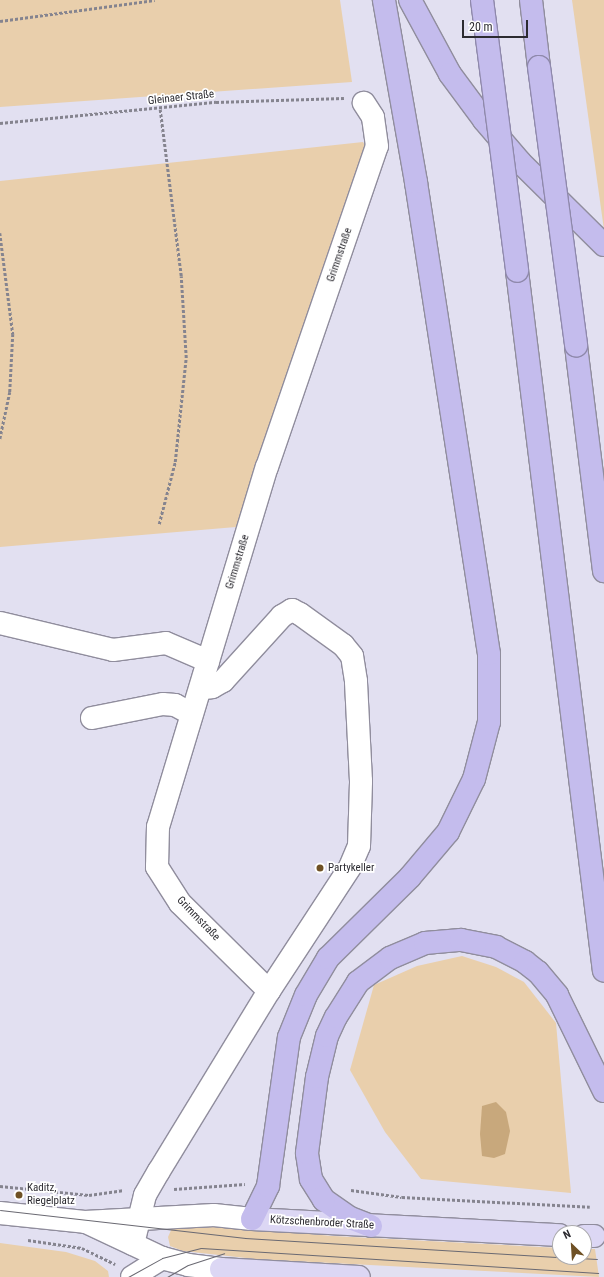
<!DOCTYPE html>
<html>
<head>
<meta charset="utf-8">
<style>
  body { margin:0 }
  #map { position:relative; width:604px; height:1277px; overflow:hidden; background:#e2e0f1; font-family:"Roboto Condensed",sans-serif }
  div>[style] { position:absolute }
  .green>* { inset:0; background:#e9cfac }
  .water>* { inset:0; background:#c8a87c }
  .path>* { height:2.5px; margin-top:-1.25px; transform-origin:0; background:repeating-linear-gradient(90deg,#85848f 0 3px,transparent 0 5px) }
  .roads { filter:drop-shadow(1px 0 #908d9d) drop-shadow(-1px 0 #908d9d) drop-shadow(0 1px #908d9d) drop-shadow(0 -1px #908d9d) }
  .minor>* { height:22px; margin:-11px; padding:0 11px; transform-origin:11px; border-radius:11px; background:#fff }
  .major>* { height:22px; margin:-11px; padding:0 11px; transform-origin:11px; border-radius:11px; background:#dcd7f4 }
  .highway>* { height:22px; margin:-11px; padding:0 11px; transform-origin:11px; border-radius:11px; background:#c4bced }
  .tram>* { height:1px; margin:-0.5px; padding:0 0.5px; transform-origin:0.5px; border-radius:0.5px; background:#6a6972 }
  .bridges { filter:drop-shadow(1px 0 #8f89ab) drop-shadow(-1px 0 #8f89ab) drop-shadow(0 1px #8f89ab) drop-shadow(0 -1px #8f89ab) }
  .highway-bridge>* { height:22px; margin:-11px; padding:0 11px; transform-origin:11px; border-radius:11px; background:#c4bced }
  .dots>* { width:11px; height:11px; translate:-50% -50%; box-sizing:border-box; border:2px solid #fff; border-radius:50% }
  span { translate:-50% -50%; white-space:nowrap; text-align:center; line-height:1.15; -webkit-text-stroke:3.5px #fff; paint-order:stroke }
  .street-label { font-size:11px; color:#2c2b31 }
  .poi-label { font-size:11px; color:#2c2b31 }
  .left { translate:0 -50%; text-align:left }
  .north { position:absolute; left:552px; top:1225px; width:40px; height:40px; box-sizing:border-box; background:#fff; border:1px solid #abaaad; border-radius:50%; rotate:335deg; font-size:11px; font-weight:700; line-height:16px; text-align:center; color:#2c2b31 }
  .north::after { content:''; display:block; margin:auto; width:14px; height:18px; background:#6f5125; clip-path:polygon(50% 0,100% 100%,50% 72%,0 100%) }
  .scale { position:absolute; left:462px; top:20px; width:66px; height:18px; box-sizing:border-box; border:2px solid #2c2b31; border-top:0; padding-left:5px; font-size:12px; line-height:14px; white-space:nowrap; color:#2c2b31; -webkit-text-stroke:3px #fff; paint-order:stroke }
</style>
</head>
<body>
<div id="map">
  <div class="green">
    <div style="clip-path:polygon(0 0,340px 0,352px 82px,0 107px)"></div>
    <div style="clip-path:polygon(572px 0,604px 0,604px 230px)"></div>
    <div style="clip-path:polygon(363px 142px,369px 153px,236px 527px,0 547px,0 181px)"></div>
    <div style="clip-path:polygon(462px 956px,496px 967px,524px 982px,556px 1023px,571px 1193px,421px 1179px,385px 1132px,350px 1070px,374px 985px,417px 966px)"></div>
    <div style="clip-path:polygon(193px 1224px,333px 1236px,560px 1248px,560px 1257px,584px 1257px,584px 1249px,595px 1249px,599px 1277px,255px 1259px,183px 1251px,170px 1246px,168px 1237px,172px 1228px)"></div>
    <div style="clip-path:polygon(0 1243px,66px 1252px,95px 1261px,108px 1271px,109px 1277px,0 1277px)"></div>
  </div>
  <div class="water">
    <div style="clip-path:polygon(496px 1102px,506px 1112px,510px 1131px,505px 1154px,494px 1158px,482px 1156px,480px 1134px,482px 1106px)"></div>
  </div>
  <div class="path">
    <div style="left:0;top:21px;width:156px;rotate:-7.7deg"></div>
    <div style="left:0;top:123px;width:217px;rotate:-5.6deg"></div>
    <div style="left:216px;top:102px;width:128px;rotate:-1.8deg"></div>
    <div style="left:0;top:233px;width:102px;rotate:82.7deg"></div>
    <div style="left:13px;top:334px;width:58px;rotate:93deg"></div>
    <div style="left:10px;top:392px;width:48px;rotate:102deg"></div>
    <div style="left:159px;top:524px;width:64px;rotate:-75.5deg"></div>
    <div style="left:175px;top:462px;width:105px;rotate:-84deg"></div>
    <div style="left:186px;top:358px;width:82px;rotate:-93.5deg"></div>
    <div style="left:181px;top:276px;width:168px;rotate:-97.2deg"></div>
    <div style="left:0;top:1186px;width:89px;rotate:5.8deg"></div>
    <div style="left:89px;top:1195px;width:34px;rotate:-8deg"></div>
    <div style="left:174px;top:1189px;width:71px;rotate:-4deg"></div>
    <div style="left:351px;top:1190px;width:51px;rotate:7.8deg"></div>
    <div style="left:402px;top:1197px;width:188px;rotate:3deg"></div>
    <div style="left:28px;top:1240px;width:55px;rotate:8.4deg"></div>
    <div style="left:82px;top:1248px;width:37px;rotate:26deg"></div>
  </div>
  <div class="roads">
    <div class="minor">
      <div style="left:0;top:623px;width:116px;rotate:13.4deg"></div>
      <div style="left:113px;top:650px;width:53px;rotate:-7.5deg"></div>
      <div style="left:166px;top:643px;width:46px;rotate:23.2deg"></div>
      <div style="left:92px;top:718px;width:72px;rotate:-11.2deg"></div>
      <div style="left:163px;top:704px;width:12px;rotate:5deg"></div>
      <div style="left:175px;top:705px;width:19px;rotate:28deg"></div>
      <div style="left:269px;top:991px;width:125px;rotate:-135.3deg"></div>
      <div style="left:180px;top:903px;width:43px;rotate:-122.6deg"></div>
      <div style="left:157px;top:867px;width:40px;rotate:-88.6deg"></div>
      <div style="left:158px;top:827px;width:376px;rotate:-73.2deg"></div>
      <div style="left:267px;top:467px;width:339px;rotate:-71.1deg"></div>
      <div style="left:377px;top:146px;width:29px;rotate:-98deg"></div>
      <div style="left:373px;top:117px;width:17px;rotate:-123deg"></div>
      <div style="left:0;top:1213px;width:85px;rotate:6deg"></div>
      <div style="left:85px;top:1222px;width:129px;rotate:-3.1deg"></div>
      <div style="left:214px;top:1215px;width:38px;rotate:6deg"></div>
      <div style="left:86px;top:1222px;width:84px;rotate:25.3deg"></div>
      <div style="left:162px;top:1258px;width:27px;rotate:15deg"></div>
      <div style="left:188px;top:1265px;width:33px;rotate:7deg"></div>
      <div style="left:133px;top:1244px;width:50px;rotate:-76.2deg"></div>
      <div style="left:145px;top:1195px;width:28px;rotate:-60deg"></div>
      <div style="left:159px;top:1171px;width:211px;rotate:-58.6deg"></div>
      <div style="left:269px;top:991px;width:148px;rotate:-56.8deg"></div>
      <div style="left:350px;top:867px;width:23px;rotate:-67deg"></div>
      <div style="left:359px;top:846px;width:65px;rotate:-88.2deg"></div>
      <div style="left:361px;top:781px;width:100px;rotate:-92.9deg"></div>
      <div style="left:356px;top:681px;width:25px;rotate:-99deg"></div>
      <div style="left:352px;top:656px;width:14px;rotate:-129deg"></div>
      <div style="left:343px;top:645px;width:53px;rotate:-144.2deg"></div>
      <div style="left:300px;top:614px;width:9px;rotate:-153deg"></div>
      <div style="left:292px;top:610px;width:12px;rotate:149deg"></div>
      <div style="left:282px;top:616px;width:88px;rotate:132.2deg"></div>
      <div style="left:223px;top:681px;width:13px;rotate:151deg"></div>
      <div style="left:212px;top:687px;width:12px;rotate:171deg"></div>
      <div style="left:132px;top:1277px;width:36px;rotate:-32deg"></div>
    </div>
    <div class="major">
      <div style="left:252px;top:1219px;width:308px;rotate:3deg"></div>
      <div style="left:584px;top:1236px;width:10px"></div>
      <div style="left:221px;top:1269px;width:138px;rotate:3.3deg"></div>
    </div>
    <div class="highway">
      <div style="left:410px;top:0;width:84px;rotate:61.6deg"></div>
      <div style="left:450px;top:74px;width:57px;rotate:53.5deg"></div>
      <div style="left:484px;top:120px;width:55px;rotate:49.4deg"></div>
      <div style="left:520px;top:162px;width:118px;rotate:44.7deg"></div>
      <div style="left:531px;top:0;width:67px;rotate:83.2deg"></div>
      <div style="left:517px;top:271px;width:705px;rotate:82.92deg"></div>
      <div style="left:576px;top:346px;width:227px;rotate:82.9deg"></div>
      <div style="left:252px;top:1219px;width:37px;rotate:-64deg"></div>
      <div style="left:268px;top:1186px;width:150px;rotate:-82deg"></div>
      <div style="left:289px;top:1037px;width:45px;rotate:-68deg"></div>
      <div style="left:306px;top:995px;width:43px;rotate:-59.3deg"></div>
      <div style="left:328px;top:958px;width:115px;rotate:-44.6deg"></div>
      <div style="left:410px;top:877px;width:59px;rotate:-49.8deg"></div>
      <div style="left:448px;top:832px;width:59px;rotate:-63.9deg"></div>
      <div style="left:474px;top:779px;width:59px;rotate:-75.3deg"></div>
      <div style="left:489px;top:722px;width:68px;rotate:-90deg"></div>
      <div style="left:489px;top:654px;width:478px;rotate:-98.8deg"></div>
      <div style="left:416px;top:182px;width:185px;rotate:-100deg"></div>
      <div style="left:371px;top:1226px;width:22px;rotate:-159deg"></div>
      <div style="left:350px;top:1218px;width:32px;rotate:-145deg"></div>
      <div style="left:324px;top:1200px;width:25px;rotate:-122deg"></div>
      <div style="left:311px;top:1179px;width:26px;rotate:-99deg"></div>
      <div style="left:307px;top:1153px;width:77px;rotate:-82.5deg"></div>
      <div style="left:317px;top:1077px;width:42px;rotate:-76.3deg"></div>
      <div style="left:327px;top:1036px;width:21px;rotate:-65deg"></div>
      <div style="left:336px;top:1017px;width:41px;rotate:-57.8deg"></div>
      <div style="left:358px;top:982px;width:40px;rotate:-37deg"></div>
      <div style="left:390px;top:958px;width:38px;rotate:-23deg"></div>
      <div style="left:425px;top:943px;width:36px;rotate:-5deg"></div>
      <div style="left:461px;top:940px;width:36px;rotate:11deg"></div>
      <div style="left:496px;top:947px;width:33px;rotate:27deg"></div>
      <div style="left:525px;top:962px;width:16px;rotate:38deg"></div>
      <div style="left:538px;top:972px;width:30px;rotate:50deg"></div>
      <div style="left:557px;top:995px;width:107px;rotate:63.9deg"></div>
    </div>
  </div>
  <div class="tram">
    <div style="left:0;top:1210px;width:247px;rotate:6.5deg"></div>
    <div style="left:245px;top:1238px;width:316px;rotate:3.5deg"></div>
    <div style="left:561px;top:1257px;width:36px;rotate:3deg"></div>
    <div style="left:128px;top:1277px;width:39px;rotate:-29deg"></div>
    <div style="left:162px;top:1258px;width:40px;rotate:-14.4deg"></div>
    <div style="left:201px;top:1248px;width:398px;rotate:3.6deg"></div>
    <div style="left:167px;top:1277px;width:24px;rotate:-30deg"></div>
    <div style="left:188px;top:1265px;width:38px;rotate:-18deg"></div>
  </div>
  <div class="bridges">
    <div class="highway-bridge">
      <div style="left:482px;top:0;width:273px;rotate:82.6deg"></div>
      <div style="left:539px;top:67px;width:281px;rotate:82.4deg"></div>
    </div>
  </div>
  <div class="dots">
    <div style="left:320px;top:868px;background:#6f5125"></div>
    <div style="left:19px;top:1195px;background:#6f5125"></div>
  </div>
  <div class="street-label">
    <span style="left:181px;top:98px;rotate:-6deg">Gleinaer Straße</span>
    <span style="left:340px;top:255px;rotate:-71deg">Grimmstraße</span>
    <span style="left:238px;top:562px;rotate:-73deg">Grimmstraße</span>
    <span style="left:198px;top:919px;rotate:46deg">Grimmstraße</span>
    <span style="left:322px;top:1223px;rotate:3deg">Kötzschenbroder Straße</span>
  </div>
  <div class="poi-label">
    <span class="left" style="left:328px;top:868px">Partykeller</span>
    <span class="left" style="left:27px;top:1195px">Kaditz,<br>Riegelplatz</span>
  </div>
  <div class="north">N</div>
  <div class="scale">20 m</div>
</div>
</body>
</html>
